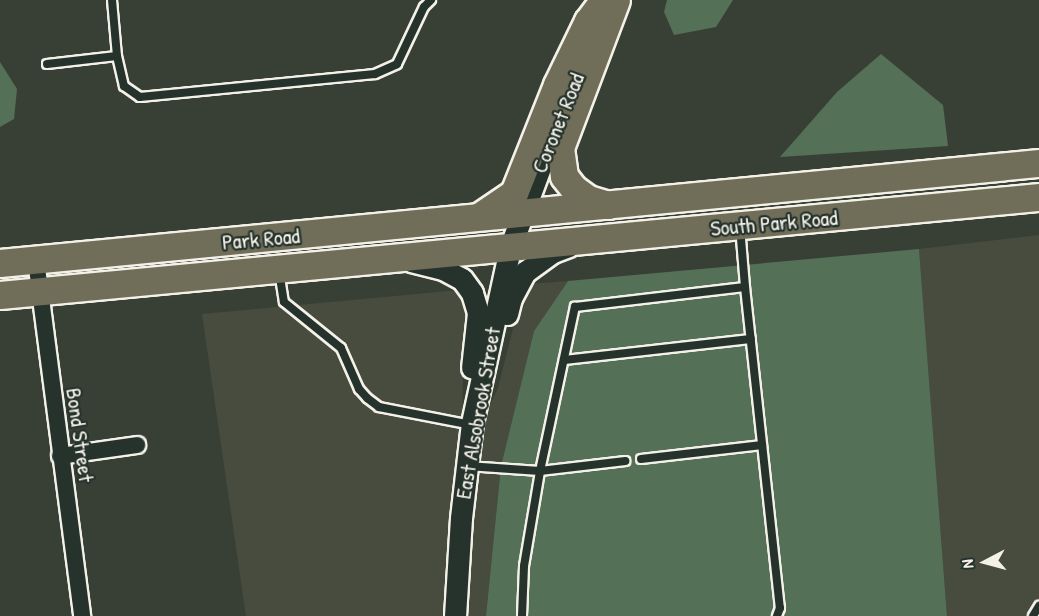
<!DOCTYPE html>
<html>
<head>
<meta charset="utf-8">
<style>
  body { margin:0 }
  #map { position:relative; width:1039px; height:616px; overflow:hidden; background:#384036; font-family:"Patrick Hand",sans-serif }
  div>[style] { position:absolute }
  .built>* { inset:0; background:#484c3f }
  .green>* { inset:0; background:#547057 }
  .roads { filter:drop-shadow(2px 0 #f4f1e8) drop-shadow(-2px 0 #f4f1e8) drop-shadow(0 2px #f4f1e8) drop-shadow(0 -2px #f4f1e8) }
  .service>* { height:8px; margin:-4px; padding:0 4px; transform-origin:4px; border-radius:4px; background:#26332d }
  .minor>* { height:16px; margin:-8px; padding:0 8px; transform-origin:8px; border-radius:8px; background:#26332d }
  .tertiary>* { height:21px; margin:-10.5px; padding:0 10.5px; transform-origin:10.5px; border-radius:10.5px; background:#26332d }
  .primary>* { height:27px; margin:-13.5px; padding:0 13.5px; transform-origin:13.5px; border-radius:13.5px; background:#706e59 }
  span { translate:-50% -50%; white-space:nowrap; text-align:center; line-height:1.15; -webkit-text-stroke:4.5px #26332d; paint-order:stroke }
  .street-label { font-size:22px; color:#f4f1e8 }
  .north { position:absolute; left:955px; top:532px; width:60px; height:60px; -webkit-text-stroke:4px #26332d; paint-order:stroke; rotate:264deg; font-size:16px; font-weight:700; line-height:24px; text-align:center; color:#f4f1e8 }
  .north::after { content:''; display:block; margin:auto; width:21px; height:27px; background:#f4f1e8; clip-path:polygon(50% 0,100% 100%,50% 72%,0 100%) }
</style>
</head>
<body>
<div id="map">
  <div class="built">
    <div style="clip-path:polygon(1039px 235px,1039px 616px,947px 616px,919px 249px)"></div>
    <div style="clip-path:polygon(568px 281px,534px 331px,501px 466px,486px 616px,465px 616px,470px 518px,481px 425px,498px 388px,520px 301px,529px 284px)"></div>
    <div style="clip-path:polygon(459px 290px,468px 313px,463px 363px,462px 422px,452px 517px,445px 616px,246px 616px,202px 314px)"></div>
  </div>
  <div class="green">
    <div style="clip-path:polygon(667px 0,733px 0,716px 27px,674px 35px,664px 12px)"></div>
    <div style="clip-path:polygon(881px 54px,943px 105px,948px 146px,780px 157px,837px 92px)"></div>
    <div style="clip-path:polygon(0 62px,17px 89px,14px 119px,0 127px)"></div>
    <div style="clip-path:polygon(919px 249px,947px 616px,486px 616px,501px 466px,534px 331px,568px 281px)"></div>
  </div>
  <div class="roads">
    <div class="service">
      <div style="left:112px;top:0;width:56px;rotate:84.9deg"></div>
      <div style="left:117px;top:56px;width:31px;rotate:77deg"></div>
      <div style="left:124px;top:86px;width:19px;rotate:35deg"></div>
      <div style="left:140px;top:97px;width:236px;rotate:-5.6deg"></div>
      <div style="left:375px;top:74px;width:24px;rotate:-24deg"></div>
      <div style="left:397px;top:64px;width:63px;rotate:-64.7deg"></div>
      <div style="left:424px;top:7px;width:10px;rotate:-45deg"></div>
      <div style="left:47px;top:64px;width:70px;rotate:-6.5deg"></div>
      <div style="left:740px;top:227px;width:60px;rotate:85.2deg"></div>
      <div style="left:279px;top:271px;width:31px;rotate:81deg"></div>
      <div style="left:284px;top:302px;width:73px;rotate:38.9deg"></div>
      <div style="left:341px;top:348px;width:45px;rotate:66.3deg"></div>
      <div style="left:359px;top:389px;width:12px;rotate:48deg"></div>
      <div style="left:367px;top:398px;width:15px;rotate:37deg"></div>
      <div style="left:379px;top:407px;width:95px;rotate:11deg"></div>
      <div style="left:564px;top:360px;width:188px;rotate:-6.4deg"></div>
      <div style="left:641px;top:459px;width:122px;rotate:-6.6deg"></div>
      <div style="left:467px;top:466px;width:73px;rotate:3.9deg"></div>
      <div style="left:540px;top:471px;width:86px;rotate:-6.7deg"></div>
      <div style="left:522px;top:616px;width:50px;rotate:-87.7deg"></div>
      <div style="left:524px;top:566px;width:96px;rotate:-80.4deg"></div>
      <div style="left:540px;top:471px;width:168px;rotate:-78deg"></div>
      <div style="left:575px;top:307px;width:171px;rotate:-6.7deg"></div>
      <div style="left:745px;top:287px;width:323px;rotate:83.8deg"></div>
      <div style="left:780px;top:608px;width:9px;rotate:111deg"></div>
      <div style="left:1033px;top:616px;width:12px;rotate:-59deg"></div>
    </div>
    <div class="minor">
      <div style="left:36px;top:260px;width:359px;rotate:82.6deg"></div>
      <div style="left:60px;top:456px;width:78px;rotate:-8.1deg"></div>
    </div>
    <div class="tertiary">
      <div style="left:411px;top:261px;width:33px;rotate:14deg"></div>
      <div style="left:443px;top:269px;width:21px;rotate:28deg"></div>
      <div style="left:462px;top:279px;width:17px;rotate:54deg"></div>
      <div style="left:472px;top:293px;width:21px;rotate:73deg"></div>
      <div style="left:478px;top:313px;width:55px;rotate:96.2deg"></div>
      <div style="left:507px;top:314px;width:16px;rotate:-76deg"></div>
      <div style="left:511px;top:298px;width:30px;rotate:-62deg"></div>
      <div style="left:525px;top:272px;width:34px;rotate:-36deg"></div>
      <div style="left:553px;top:252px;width:17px;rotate:-21deg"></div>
      <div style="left:455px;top:616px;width:98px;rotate:-86.5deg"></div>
      <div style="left:461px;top:518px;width:96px;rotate:-83.4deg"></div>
      <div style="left:472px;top:423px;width:179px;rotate:-77.7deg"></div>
      <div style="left:510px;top:248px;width:132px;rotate:-69.6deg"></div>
    </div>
    <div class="primary">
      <div style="left:608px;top:205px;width:21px;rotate:-163deg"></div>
      <div style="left:588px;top:199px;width:17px;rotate:-144deg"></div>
      <div style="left:574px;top:189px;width:16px;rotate:-128deg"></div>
      <div style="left:564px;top:176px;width:28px;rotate:-98deg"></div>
      <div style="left:560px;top:148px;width:158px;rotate:-69.3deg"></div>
      <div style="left:480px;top:216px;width:41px;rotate:-34.1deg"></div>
      <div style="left:514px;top:193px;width:116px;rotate:-68.3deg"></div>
      <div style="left:557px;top:85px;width:71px;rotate:-64.2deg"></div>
      <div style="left:588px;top:21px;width:26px;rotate:-53deg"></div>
      <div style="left:0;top:263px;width:1044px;rotate:-5.5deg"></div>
      <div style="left:0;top:295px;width:1044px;rotate:-5.39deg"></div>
    </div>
  </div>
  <div class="street-label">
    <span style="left:558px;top:123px;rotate:-68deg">Coronet Road</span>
    <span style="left:774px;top:223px;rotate:-5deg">South Park Road</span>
    <span style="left:261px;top:239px;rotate:-5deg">Park Road</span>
    <span style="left:478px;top:413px;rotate:-80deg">East Alsobrook Street</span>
    <span style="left:80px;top:435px;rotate:82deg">Bond Street</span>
  </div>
  <div class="north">N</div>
</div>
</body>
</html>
